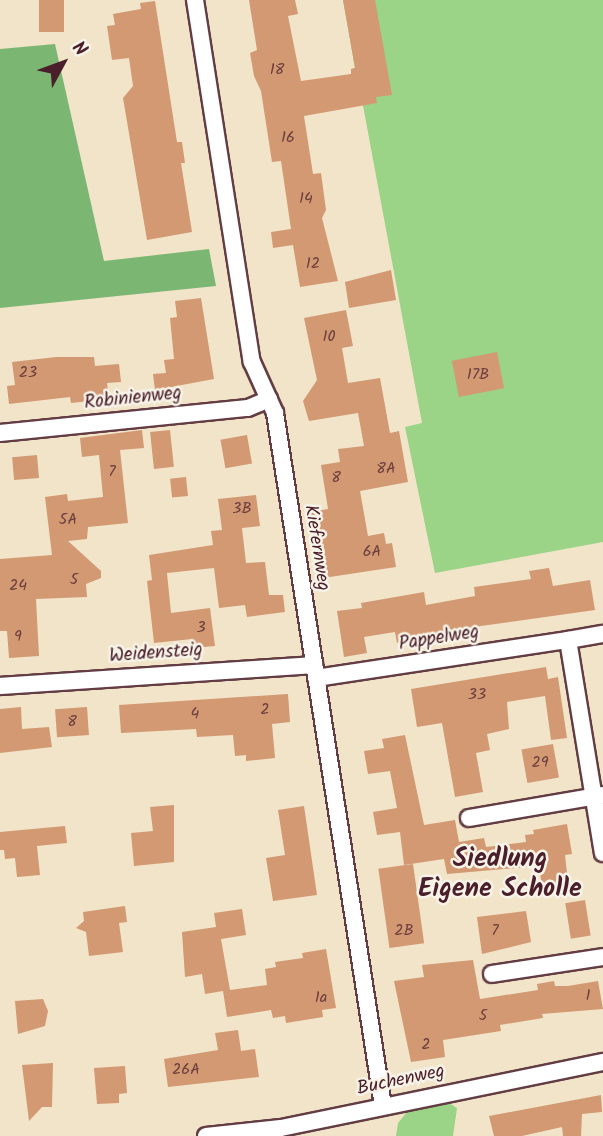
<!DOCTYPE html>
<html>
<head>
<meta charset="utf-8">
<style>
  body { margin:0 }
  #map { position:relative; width:603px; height:1136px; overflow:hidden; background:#f1e4c9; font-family:Kalam,sans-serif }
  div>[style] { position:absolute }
  .green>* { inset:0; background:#9bd486 }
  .forest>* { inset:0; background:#7cb673 }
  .building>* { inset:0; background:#d29973; transform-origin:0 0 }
  .roads { filter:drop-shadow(2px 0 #633d43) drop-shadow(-2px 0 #633d43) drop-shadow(0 2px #633d43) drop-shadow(0 -2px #633d43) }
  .minor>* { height:16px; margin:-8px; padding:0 8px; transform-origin:8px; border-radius:8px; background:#fff }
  span { translate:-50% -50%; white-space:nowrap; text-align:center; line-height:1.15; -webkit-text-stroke:5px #f7f3e8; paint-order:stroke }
  .number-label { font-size:16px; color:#6c3e3d }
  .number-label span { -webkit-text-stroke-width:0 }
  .street-label { font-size:19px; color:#4a1f2b }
  .district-label { font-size:26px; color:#4a1f2b; font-weight:700 }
  .north { position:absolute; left:28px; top:28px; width:70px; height:70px; -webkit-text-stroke:5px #f7f3e8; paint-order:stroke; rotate:49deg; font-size:19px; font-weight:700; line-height:28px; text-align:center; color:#4a1f2b }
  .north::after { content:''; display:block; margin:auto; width:24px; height:32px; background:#4a1f2b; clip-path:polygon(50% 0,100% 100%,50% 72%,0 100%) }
</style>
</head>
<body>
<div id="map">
  <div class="green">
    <div style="clip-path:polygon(343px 0,603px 0,603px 542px,435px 573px,405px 427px,422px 423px,359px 84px,353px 85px,351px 69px,355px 68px)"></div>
    <div style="clip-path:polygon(449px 1103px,457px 1108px,453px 1136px,396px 1136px,398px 1123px,407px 1112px)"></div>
  </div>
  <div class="forest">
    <div style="clip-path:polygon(55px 44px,104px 261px,209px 249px,216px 286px,0 308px,0 49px)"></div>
  </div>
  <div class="building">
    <div style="left:39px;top:0;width:25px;height:32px"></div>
    <div style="clip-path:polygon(249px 0,295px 0,298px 14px,288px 16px,301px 81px,351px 74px,351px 69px,355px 68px,343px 0,375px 0,392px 95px,376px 97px,377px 103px,304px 116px,313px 174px,321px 173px,326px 210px,322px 218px,338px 281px,300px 287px,293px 245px,273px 248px,271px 232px,291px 229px,281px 161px,272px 162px,261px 91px,254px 76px,250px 53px,257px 50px)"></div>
    <div style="clip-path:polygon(155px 1px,177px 142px,182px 142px,185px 163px,181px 163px,192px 232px,147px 240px,123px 98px,133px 86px,129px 58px,112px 60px,107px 26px,115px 25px,113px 14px,141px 9px,140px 3px)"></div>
    <div style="clip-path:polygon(391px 270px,396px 300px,349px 308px,345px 282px)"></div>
    <div style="clip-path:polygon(201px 298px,214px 379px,155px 390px,153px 374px,166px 373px,164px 360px,174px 359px,170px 318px,177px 317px,175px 301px)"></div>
    <div style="clip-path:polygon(346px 310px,353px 346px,342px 348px,348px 383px,380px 378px,390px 433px,399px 431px,408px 482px,360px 491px,368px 536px,384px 533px,386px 544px,392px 543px,396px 567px,323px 578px,311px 512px,328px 509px,321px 465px,340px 462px,338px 449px,364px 446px,358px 413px,309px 421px,303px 401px,317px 380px,304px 318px)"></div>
    <div style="left:497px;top:352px;width:37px;height:46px;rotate:79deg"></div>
    <div style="clip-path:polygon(56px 357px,94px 357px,95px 366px,119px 364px,121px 382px,107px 383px,109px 399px,71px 403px,70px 397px,9px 404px,7px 386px,15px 385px,12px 362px)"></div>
    <div style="clip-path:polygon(142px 430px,144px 448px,120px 450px,128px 523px,88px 527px,87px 539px,68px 541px,101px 571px,101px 578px,86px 584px,87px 597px,36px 599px,39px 656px,9px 658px,7px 631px,0 631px,0 559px,52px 555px,45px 497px,67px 494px,68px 501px,103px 497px,99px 455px,82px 457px,80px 438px)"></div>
    <div style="left:170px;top:430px;width:37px;height:20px;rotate:84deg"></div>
    <div style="left:247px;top:435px;width:29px;height:27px;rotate:80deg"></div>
    <div style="left:37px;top:455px;width:23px;height:25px;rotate:85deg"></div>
    <div style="left:186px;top:477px;width:19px;height:16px;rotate:84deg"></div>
    <div style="clip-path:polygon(256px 495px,260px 526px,242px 528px,246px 563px,265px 562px,269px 595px,283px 595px,285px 612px,247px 617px,245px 605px,219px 608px,214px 568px,167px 573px,171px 613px,210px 608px,215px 646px,193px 648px,192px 639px,154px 643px,147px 581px,152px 580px,149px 555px,213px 545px,211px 531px,222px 530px,218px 499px)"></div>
    <div style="clip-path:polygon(549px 568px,553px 586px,590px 580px,595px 610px,459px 629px,397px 643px,395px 632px,364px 637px,367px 653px,344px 657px,337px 611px,362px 608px,361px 603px,424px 592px,426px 605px,475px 596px,474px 587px,531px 579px,529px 571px)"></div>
    <div style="clip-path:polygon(546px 667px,548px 679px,558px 677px,567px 738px,551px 740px,545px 696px,507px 702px,509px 729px,487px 734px,490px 750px,476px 753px,483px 792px,455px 797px,442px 723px,417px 727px,411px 689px)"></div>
    <div style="clip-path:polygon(288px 694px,290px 722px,272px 724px,275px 758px,246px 761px,246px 755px,235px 756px,233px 735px,197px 737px,196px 729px,121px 733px,119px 705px)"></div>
    <div style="clip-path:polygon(21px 707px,22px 729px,49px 727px,52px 747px,0 753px,0 709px)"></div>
    <div style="left:87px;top:707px;width:28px;height:32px;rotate:86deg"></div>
    <div style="clip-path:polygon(405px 735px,424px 825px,455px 820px,459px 842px,484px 838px,486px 847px,526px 842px,525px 835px,534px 834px,533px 830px,567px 824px,572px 854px,565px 855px,568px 882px,542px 886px,539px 866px,447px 874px,444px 859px,404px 865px,400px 832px,377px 835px,373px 812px,397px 808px,390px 771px,368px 774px,364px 751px,384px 748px,382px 739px)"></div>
    <div style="left:553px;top:744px;width:34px;height:32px;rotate:80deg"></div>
    <div style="clip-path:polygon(174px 805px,174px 862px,134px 866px,131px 833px,153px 831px,150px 807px)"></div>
    <div style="clip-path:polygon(304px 806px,317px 895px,273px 901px,266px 858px,285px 855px,278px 810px)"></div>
    <div style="clip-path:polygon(65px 826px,67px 843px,37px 846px,40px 875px,17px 877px,15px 858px,5px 859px,4px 850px,0 850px,0 832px)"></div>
    <div style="left:413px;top:864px;width:80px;height:35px;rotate:82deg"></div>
    <div style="left:585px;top:900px;width:36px;height:20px;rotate:81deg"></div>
    <div style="clip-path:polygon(125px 906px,127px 922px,119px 923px,123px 952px,89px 956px,86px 932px,76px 928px,84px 921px,83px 912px)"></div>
    <div style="clip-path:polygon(242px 909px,246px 935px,221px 939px,230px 990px,267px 985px,265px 969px,276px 967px,275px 962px,303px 958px,302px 953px,326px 949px,336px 1008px,322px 1010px,323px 1017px,286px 1023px,285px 1016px,273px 1018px,271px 1010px,227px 1017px,223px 991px,205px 994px,202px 974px,185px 977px,182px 932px,216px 927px,214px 913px)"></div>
    <div style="clip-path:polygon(526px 911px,531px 942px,482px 954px,477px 917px)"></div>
    <div style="clip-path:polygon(473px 960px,480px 999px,538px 990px,537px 984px,554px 981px,555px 986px,568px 986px,598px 981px,603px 1009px,542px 1014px,543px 1018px,500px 1025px,501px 1031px,443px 1040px,445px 1057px,411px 1062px,394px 981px,424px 977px,422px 965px)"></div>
    <div style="clip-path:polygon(43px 999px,48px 1011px,45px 1026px,18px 1034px,15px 1001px)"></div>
    <div style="clip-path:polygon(238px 1030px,241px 1051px,255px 1049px,259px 1077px,168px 1087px,164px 1059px,218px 1050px,215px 1033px)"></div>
    <div style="clip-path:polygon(53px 1063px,52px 1107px,42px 1107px,29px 1121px,22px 1065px)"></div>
    <div style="clip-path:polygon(125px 1066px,127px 1093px,119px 1094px,119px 1103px,97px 1104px,94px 1068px)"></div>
    <div style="clip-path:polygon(601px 1095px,602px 1112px,582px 1114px,581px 1136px,563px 1136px,562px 1127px,522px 1136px,494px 1136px,489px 1116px)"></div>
  </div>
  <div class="roads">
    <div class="minor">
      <div style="left:195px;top:0;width:366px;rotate:81.1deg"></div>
      <div style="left:252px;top:362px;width:56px;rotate:65.7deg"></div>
      <div style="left:275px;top:413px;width:701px;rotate:81.14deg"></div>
      <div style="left:0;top:433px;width:249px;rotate:-5.8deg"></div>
      <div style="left:248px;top:408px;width:23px;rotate:-23deg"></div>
      <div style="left:568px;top:640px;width:36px;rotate:-10deg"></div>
      <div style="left:316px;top:678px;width:255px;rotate:-8.6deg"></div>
      <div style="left:568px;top:640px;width:216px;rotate:80.7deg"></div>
      <div style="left:0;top:686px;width:315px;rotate:-3.8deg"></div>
      <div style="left:469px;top:818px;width:136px;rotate:-9.7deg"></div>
      <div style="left:492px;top:974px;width:112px;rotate:-8.7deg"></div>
      <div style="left:206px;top:1136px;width:75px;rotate:-6.1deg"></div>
      <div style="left:281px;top:1128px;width:329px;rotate:-11.6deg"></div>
    </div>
  </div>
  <div class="number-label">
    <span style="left:277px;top:70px">18</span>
    <span style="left:288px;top:138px">16</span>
    <span style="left:306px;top:199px">14</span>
    <span style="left:313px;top:264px">12</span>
    <span style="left:329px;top:337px">10</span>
    <span style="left:28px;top:373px">23</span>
    <span style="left:478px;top:375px">17B</span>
    <span style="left:386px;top:469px">8A</span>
    <span style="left:112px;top:472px">7</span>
    <span style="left:336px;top:478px">8</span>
    <span style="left:242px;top:509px">3B</span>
    <span style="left:68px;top:520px">5A</span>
    <span style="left:372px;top:552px">6A</span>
    <span style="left:74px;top:580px">5</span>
    <span style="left:18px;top:586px">24</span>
    <span style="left:201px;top:628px">3</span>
    <span style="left:18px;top:637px">9</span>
    <span style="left:477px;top:695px">33</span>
    <span style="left:265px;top:710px">2</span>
    <span style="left:195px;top:714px">4</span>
    <span style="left:72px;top:722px">8</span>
    <span style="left:540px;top:763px">29</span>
    <span style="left:404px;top:931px">2B</span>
    <span style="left:495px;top:931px">7</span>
    <span style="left:588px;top:996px">1</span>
    <span style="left:321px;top:998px">1a</span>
    <span style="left:483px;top:1016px">5</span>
    <span style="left:426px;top:1045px">2</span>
    <span style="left:186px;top:1070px">26A</span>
  </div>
  <div class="street-label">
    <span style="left:133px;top:399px;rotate:-6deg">Robinienweg</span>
    <span style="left:316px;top:548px;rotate:81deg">Kiefernweg</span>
    <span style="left:439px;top:639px;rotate:-9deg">Pappelweg</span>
    <span style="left:156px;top:654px;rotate:-4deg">Weidensteig</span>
    <span style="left:401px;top:1081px;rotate:-12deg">Buchenweg</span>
  </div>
  <div class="district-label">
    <span style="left:500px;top:875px">Siedlung<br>Eigene Scholle</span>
  </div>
  <div class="north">N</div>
</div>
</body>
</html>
